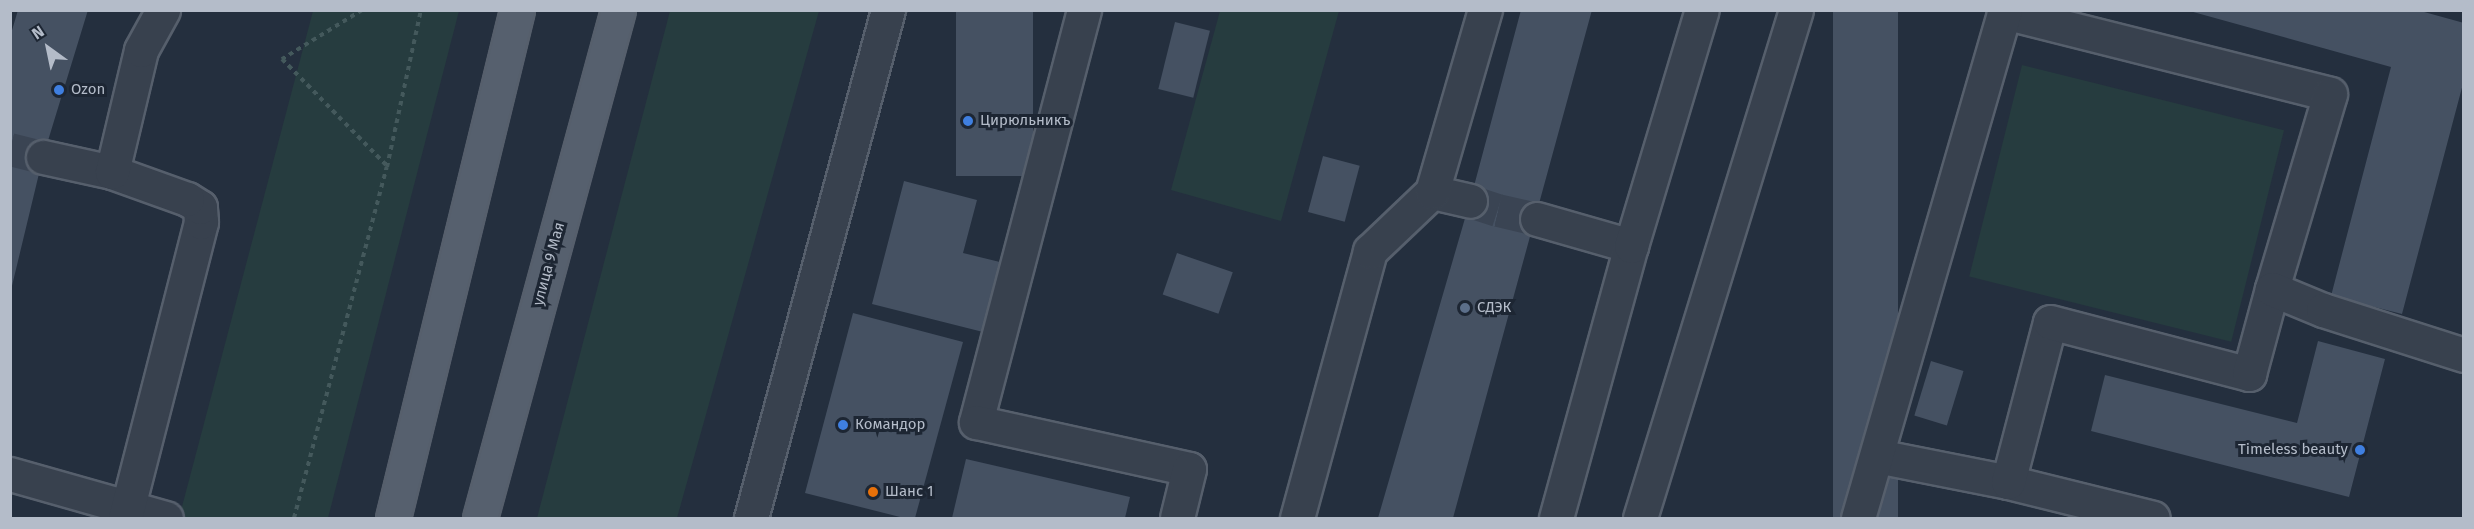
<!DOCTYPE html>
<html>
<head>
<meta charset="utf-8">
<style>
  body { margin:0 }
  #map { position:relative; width:2474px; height:529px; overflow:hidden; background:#242f3e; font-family:"Fira Sans",sans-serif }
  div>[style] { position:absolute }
  .green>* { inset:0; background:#263c3f; transform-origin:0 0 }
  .building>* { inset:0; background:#455162; transform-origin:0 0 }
  .minor-tunnel>* { height:33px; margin-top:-16.5px; transform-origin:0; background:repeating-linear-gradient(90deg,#3a4453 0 33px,transparent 0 49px) }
  .path>* { height:4px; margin-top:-2px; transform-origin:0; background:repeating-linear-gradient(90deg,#44595c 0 4.5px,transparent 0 9px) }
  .roads { filter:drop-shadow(2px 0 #565f6c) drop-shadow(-2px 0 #565f6c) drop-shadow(0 2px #565f6c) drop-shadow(0 -2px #565f6c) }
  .minor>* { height:33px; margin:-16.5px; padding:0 16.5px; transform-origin:16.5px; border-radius:16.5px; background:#38414e }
  .major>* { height:33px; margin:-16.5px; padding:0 16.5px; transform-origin:16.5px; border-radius:16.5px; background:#56606e }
  .dots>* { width:16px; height:16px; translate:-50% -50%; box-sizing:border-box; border:3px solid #1d2633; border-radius:50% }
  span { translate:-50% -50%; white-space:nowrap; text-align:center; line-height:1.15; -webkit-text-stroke:6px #1d2633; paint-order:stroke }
  .poi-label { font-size:15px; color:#b4bcc9 }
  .left { translate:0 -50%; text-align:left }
  .right { translate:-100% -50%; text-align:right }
  .street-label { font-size:15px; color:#b4bcc9 }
  .frame { position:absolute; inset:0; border:12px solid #b4bcc9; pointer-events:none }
  .north { position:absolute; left:18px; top:18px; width:60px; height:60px; -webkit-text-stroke:4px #1d2633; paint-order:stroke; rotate:327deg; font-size:16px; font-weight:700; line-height:24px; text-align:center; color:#b4bcc9 }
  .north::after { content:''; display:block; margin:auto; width:21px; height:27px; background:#b4bcc9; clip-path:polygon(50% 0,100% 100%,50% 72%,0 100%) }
</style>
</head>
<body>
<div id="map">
  <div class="green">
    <div style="clip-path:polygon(313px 11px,459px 11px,328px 518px,179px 518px)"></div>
    <div style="clip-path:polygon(670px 11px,819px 11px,677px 518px,537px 518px)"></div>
    <div style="clip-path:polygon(1220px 11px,1339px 11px,1281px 221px,1171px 190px)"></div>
    <div style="left:2022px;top:65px;width:270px;height:218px;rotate:14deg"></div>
  </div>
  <div class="building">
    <div style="clip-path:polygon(18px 10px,88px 10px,43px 157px,11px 290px,10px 37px)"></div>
    <div style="left:956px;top:10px;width:77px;height:166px"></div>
    <div style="clip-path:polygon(1521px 10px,1592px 10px,1453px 518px,1378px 518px,1470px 201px)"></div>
    <div style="left:1833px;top:10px;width:65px;height:526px"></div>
    <div style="clip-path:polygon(2186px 10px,2417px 10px,2464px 23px,2464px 80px,2402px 314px,2331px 296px,2391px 67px)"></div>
    <div style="left:1175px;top:22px;width:36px;height:69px;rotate:14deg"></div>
    <div style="left:1323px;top:156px;width:38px;height:58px;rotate:15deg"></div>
    <div style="clip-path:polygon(904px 181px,977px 200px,963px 253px,1004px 263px,987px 333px,872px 304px)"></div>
    <div style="left:1177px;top:253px;width:59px;height:44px;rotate:19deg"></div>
    <div style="clip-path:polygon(853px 313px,963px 342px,915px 518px,904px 518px,805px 493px)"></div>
    <div style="clip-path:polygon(2318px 341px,2385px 359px,2349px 497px,2091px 431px,2105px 375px,2297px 423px)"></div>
    <div style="left:1931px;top:361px;width:34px;height:57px;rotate:17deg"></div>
    <div style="clip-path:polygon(966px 459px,1130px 497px,1125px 518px,952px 518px)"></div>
  </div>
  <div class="minor-tunnel">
    <div style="left:10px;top:149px;width:34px;rotate:14deg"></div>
    <div style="left:1470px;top:201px;width:29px;rotate:18deg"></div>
    <div style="left:1498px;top:210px;width:40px;rotate:13deg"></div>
  </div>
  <div class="path">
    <div style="left:362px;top:10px;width:94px;rotate:148.5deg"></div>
    <div style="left:282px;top:59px;width:150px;rotate:45.5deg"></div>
    <div style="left:294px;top:518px;width:363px;rotate:-75.2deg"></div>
    <div style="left:387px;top:167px;width:161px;rotate:-77.8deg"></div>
  </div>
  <div class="roads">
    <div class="minor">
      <div style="left:1084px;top:10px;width:426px;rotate:104.7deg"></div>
      <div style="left:976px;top:422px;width:218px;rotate:12.4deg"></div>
      <div style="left:1189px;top:469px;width:50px;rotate:103.8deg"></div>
      <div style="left:2004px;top:12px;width:336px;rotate:14.1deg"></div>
      <div style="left:2330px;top:94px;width:203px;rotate:106.6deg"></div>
      <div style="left:43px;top:157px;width:71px;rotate:12.3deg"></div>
      <div style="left:1432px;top:192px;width:39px;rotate:13deg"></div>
      <div style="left:1537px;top:219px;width:98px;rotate:16deg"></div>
      <div style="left:1877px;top:456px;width:134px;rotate:11.2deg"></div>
      <div style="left:2008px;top:482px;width:149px;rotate:13.9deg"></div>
      <div style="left:10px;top:474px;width:162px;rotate:15.8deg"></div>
      <div style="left:2008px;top:482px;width:165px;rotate:-75.3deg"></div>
      <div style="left:2050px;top:322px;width:206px;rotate:14.6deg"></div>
      <div style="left:2249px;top:374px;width:88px;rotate:-74.9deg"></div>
      <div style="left:2272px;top:289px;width:55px;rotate:22.4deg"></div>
      <div style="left:2323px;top:310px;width:148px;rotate:17.7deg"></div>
      <div style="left:125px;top:518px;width:306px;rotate:-75.6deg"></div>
      <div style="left:201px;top:222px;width:15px;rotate:-94deg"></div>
      <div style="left:200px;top:207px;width:15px;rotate:-148deg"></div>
      <div style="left:187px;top:199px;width:80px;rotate:-160.2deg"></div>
      <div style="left:112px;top:172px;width:125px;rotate:-76.6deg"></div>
      <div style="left:141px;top:50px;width:46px;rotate:-61.2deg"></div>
      <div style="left:751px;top:518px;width:526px;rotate:-74.91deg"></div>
      <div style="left:1297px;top:518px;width:277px;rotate:-74.7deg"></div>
      <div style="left:1370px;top:251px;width:86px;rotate:-43.6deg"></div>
      <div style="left:1432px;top:192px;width:190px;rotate:-73.8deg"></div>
      <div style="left:1556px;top:518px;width:282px;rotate:-74.6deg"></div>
      <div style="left:1631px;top:246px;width:246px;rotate:-73.3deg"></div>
      <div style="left:1640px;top:518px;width:531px;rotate:-72.93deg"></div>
      <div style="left:1858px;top:518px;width:529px;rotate:-73.86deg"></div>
    </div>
    <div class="major">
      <div style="left:393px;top:518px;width:523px;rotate:-76.28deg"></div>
      <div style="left:480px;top:518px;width:526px;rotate:-74.8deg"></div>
    </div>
  </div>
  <div class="dots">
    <div style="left:59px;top:90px;background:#3f7fe0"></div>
    <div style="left:968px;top:121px;background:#3f7fe0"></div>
    <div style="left:1465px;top:308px;background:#5c6f8a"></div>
    <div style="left:843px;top:425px;background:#3f7fe0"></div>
    <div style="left:2360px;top:450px;background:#3f7fe0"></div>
    <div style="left:873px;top:492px;background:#e8710a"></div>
  </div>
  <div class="poi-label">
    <span class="left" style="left:71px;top:90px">Ozon</span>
    <span class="left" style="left:980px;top:121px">Цирюльникъ</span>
    <span class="left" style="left:1477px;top:308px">СДЭК</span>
    <span class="left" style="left:855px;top:425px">Командор</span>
    <span class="right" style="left:2348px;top:450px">Timeless beauty</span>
    <span class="left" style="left:885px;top:492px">Шанс 1</span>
  </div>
  <div class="street-label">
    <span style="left:549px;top:264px;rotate:-75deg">улица 9 Мая</span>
  </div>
  <div class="frame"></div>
  <div class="north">N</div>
</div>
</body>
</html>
